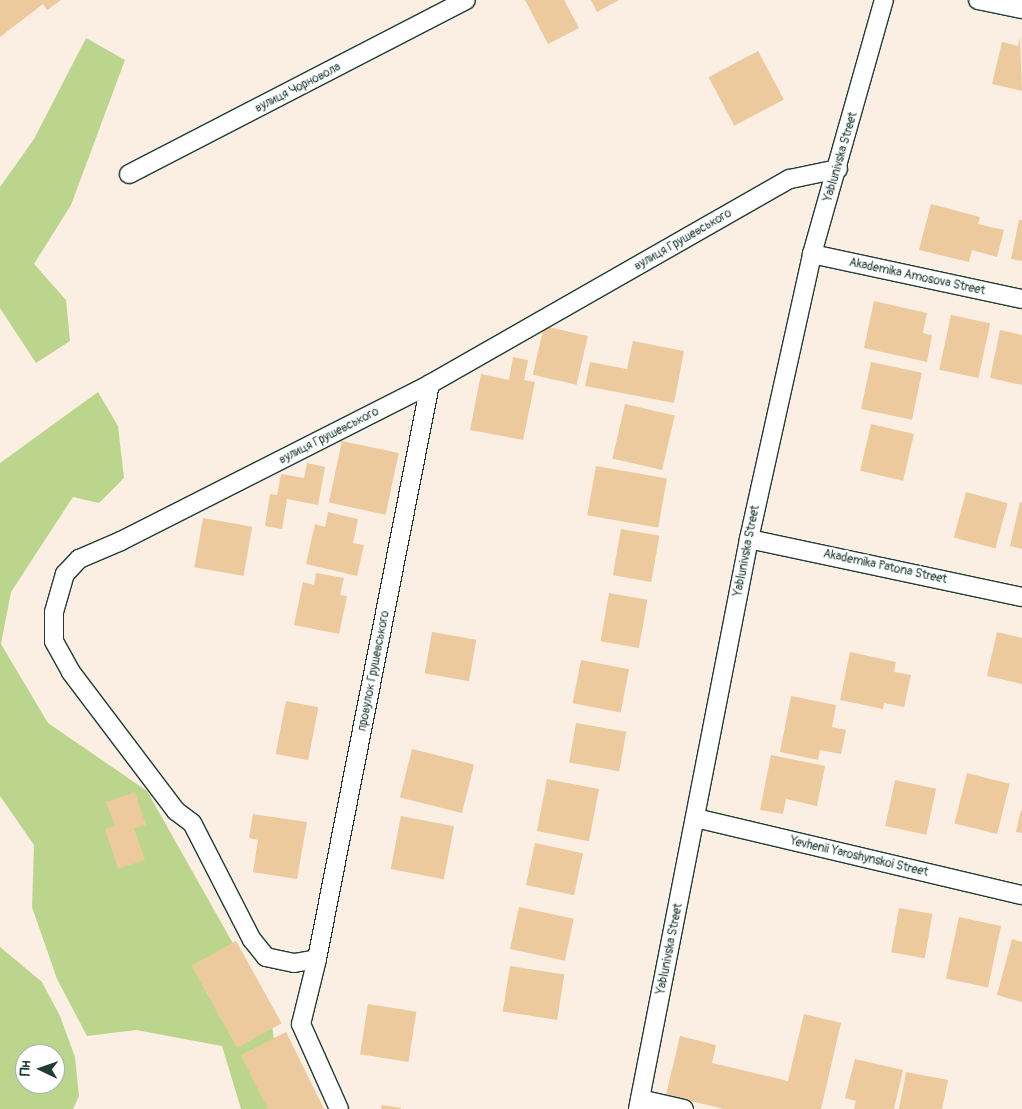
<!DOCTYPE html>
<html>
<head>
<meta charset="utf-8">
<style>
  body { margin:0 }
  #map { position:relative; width:1022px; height:1109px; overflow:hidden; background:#faefe2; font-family:Pangolin,sans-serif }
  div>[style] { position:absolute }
  .green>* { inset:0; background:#bcd58c }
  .building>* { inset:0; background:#edc99e; transform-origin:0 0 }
  .roads { filter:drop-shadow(1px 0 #1f3d34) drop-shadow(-1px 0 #1f3d34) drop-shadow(0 1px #1f3d34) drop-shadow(0 -1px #1f3d34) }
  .street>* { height:18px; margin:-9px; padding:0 9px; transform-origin:9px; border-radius:9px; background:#fff }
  span { translate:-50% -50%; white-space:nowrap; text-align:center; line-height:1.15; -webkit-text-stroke:4px #fff; paint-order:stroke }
  .street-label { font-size:12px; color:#1f3d34 }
  .north { position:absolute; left:15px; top:1044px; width:50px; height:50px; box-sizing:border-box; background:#fff; border:1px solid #a5b1ae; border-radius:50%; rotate:273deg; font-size:14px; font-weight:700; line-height:20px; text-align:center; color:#1f3d34 }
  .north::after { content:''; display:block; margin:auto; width:18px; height:22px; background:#1f3d34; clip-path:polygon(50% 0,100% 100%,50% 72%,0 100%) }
</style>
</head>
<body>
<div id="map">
  <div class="green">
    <div style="clip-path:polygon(86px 38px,125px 60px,71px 205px,34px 264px,66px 300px,70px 341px,36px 363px,0 308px,0 187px,34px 139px)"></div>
    <div style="clip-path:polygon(98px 392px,118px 426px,124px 478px,99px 503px,73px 497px,11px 592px,1px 644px,48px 723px,147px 791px,270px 1009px,283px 1109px,241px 1109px,222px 1046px,136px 1030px,87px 1036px,57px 979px,32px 907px,34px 845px,0 796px,0 463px)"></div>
    <div style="clip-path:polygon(evenodd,0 947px,42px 982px,60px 1016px,75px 1057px,79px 1096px,73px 1109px,0 1109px,0 947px,25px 1054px,55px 1054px,55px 1084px,25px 1084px,25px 1054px)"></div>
  </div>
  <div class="building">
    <div style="clip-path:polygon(0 0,61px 0,47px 10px,43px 4px,0 37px)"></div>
    <div style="clip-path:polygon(525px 0,564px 0,579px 28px,548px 44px)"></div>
    <div style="clip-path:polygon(591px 0,619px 0,597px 12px)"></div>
    <div style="clip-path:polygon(1020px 37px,1022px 91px,992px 84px,1002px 42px,1018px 46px)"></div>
    <div style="left:758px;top:51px;width:55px;height:56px;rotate:62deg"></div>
    <div style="clip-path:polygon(931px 204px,980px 217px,978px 224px,1004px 230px,997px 257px,972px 250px,969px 262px,919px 250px)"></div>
    <div style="clip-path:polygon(1019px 220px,1022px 220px,1022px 261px,1011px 259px)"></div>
    <div style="clip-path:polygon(874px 301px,927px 313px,923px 333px,932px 335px,927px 362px,864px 348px)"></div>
    <div style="left:951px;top:315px;width:40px;height:56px;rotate:12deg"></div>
    <div style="left:544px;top:326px;width:45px;height:50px;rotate:13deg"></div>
    <div style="clip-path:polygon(1000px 330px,1022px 335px,1022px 385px,990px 378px)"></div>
    <div style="clip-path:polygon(633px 341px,684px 351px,674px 403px,585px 386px,590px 362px,627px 369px)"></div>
    <div style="clip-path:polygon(513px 357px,528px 360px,524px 380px,535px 382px,523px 440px,470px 430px,481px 374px,509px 380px)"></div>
    <div style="left:871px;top:362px;width:52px;height:48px;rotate:12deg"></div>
    <div style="left:625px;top:404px;width:51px;height:56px;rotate:13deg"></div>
    <div style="left:871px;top:424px;width:44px;height:48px;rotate:13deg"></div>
    <div style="left:342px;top:441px;width:58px;height:63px;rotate:12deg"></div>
    <div style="clip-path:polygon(307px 463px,325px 467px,318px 505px,287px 499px,282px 529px,265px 526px,270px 494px,277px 495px,281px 474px,304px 478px)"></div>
    <div style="left:596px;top:466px;width:72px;height:50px;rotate:10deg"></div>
    <div style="left:966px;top:492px;width:43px;height:47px;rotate:15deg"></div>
    <div style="clip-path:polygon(1020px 502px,1022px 503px,1022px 549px,1010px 546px)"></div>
    <div style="clip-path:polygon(328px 512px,358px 519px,353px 543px,364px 545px,357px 576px,306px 564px,315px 524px,325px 527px)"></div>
    <div style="left:203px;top:518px;width:50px;height:50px;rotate:10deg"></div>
    <div style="left:621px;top:529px;width:39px;height:47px;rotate:10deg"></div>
    <div style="clip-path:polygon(316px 573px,344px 578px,340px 595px,347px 596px,339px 634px,294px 625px,303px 582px,314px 585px)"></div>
    <div style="left:609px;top:593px;width:39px;height:49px;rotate:10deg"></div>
    <div style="left:432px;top:632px;width:45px;height:42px;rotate:10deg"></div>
    <div style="clip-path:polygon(997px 632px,1022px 638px,1022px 684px,987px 676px)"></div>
    <div style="clip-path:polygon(850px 652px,896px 662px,894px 672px,911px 675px,904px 707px,884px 703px,883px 709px,840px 700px)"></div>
    <div style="left:581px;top:660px;width:49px;height:44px;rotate:11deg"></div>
    <div style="clip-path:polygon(791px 696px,836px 705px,832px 727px,846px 730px,841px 754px,820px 750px,818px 760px,780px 752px)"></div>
    <div style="left:286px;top:701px;width:33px;height:54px;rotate:11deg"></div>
    <div style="left:576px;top:723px;width:51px;height:40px;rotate:10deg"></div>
    <div style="left:412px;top:749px;width:64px;height:50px;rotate:14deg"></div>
    <div style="clip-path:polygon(771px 755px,825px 766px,817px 806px,786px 799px,783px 814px,760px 810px)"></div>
    <div style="left:967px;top:773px;width:44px;height:52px;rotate:14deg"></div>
    <div style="left:547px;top:779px;width:53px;height:53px;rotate:11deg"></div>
    <div style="left:895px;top:780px;width:42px;height:47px;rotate:12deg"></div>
    <div style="clip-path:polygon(135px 792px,146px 825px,134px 828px,145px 860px,118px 869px,105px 829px,115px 826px,106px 802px)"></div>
    <div style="clip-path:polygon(1021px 810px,1022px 811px,1022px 833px,1016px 832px)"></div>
    <div style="clip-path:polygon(253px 814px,307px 822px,297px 879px,253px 872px,258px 840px,249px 838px)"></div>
    <div style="left:401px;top:816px;width:54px;height:54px;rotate:11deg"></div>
    <div style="left:535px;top:843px;width:49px;height:43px;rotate:12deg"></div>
    <div style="left:519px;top:907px;width:56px;height:43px;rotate:12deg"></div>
    <div style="left:899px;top:908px;width:34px;height:45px;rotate:10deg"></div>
    <div style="left:959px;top:917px;width:43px;height:63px;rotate:12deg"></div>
    <div style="clip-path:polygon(1012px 939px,1022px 942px,1022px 1002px,997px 995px)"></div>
    <div style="left:236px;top:941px;width:94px;height:51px;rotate:61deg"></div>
    <div style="left:510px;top:966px;width:55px;height:46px;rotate:9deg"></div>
    <div style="left:368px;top:1004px;width:49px;height:51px;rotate:9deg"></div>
    <div style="clip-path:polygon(804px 1014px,841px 1023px,821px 1109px,724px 1109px,666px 1095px,680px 1036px,716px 1045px,712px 1063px,788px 1081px)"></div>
    <div style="clip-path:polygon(286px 1032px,324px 1109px,268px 1109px,241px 1055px)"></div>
    <div style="clip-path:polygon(855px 1059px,903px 1070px,894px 1109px,854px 1109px,856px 1101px,845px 1098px)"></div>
    <div style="clip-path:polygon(906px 1072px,948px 1080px,942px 1109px,899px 1109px)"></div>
    <div style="clip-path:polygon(382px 1105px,401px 1108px,401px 1109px,381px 1109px)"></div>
  </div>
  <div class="roads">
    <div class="street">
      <div style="left:978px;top:0;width:45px;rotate:11.6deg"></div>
      <div style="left:129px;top:174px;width:379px;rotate:-27.3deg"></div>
      <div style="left:812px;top:254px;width:215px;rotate:12.1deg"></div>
      <div style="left:430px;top:384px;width:586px;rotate:101.12deg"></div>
      <div style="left:317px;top:959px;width:23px;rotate:170deg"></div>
      <div style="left:294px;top:963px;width:29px;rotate:-168deg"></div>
      <div style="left:266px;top:957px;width:22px;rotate:-129deg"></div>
      <div style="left:252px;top:940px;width:131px;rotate:-117.1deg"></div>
      <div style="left:192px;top:823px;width:20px;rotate:-143deg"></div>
      <div style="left:176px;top:811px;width:174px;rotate:-127.1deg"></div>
      <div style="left:71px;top:672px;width:35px;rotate:-119deg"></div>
      <div style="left:54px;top:641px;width:29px;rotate:-90deg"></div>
      <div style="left:54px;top:612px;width:40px;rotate:-74deg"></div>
      <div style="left:65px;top:574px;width:21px;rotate:-47deg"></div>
      <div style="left:79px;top:559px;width:46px;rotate:-23.2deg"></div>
      <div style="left:121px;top:541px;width:347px;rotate:-26.9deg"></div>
      <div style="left:430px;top:384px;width:414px;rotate:-29.7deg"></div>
      <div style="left:790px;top:179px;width:49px;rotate:-11.8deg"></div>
      <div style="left:749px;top:539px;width:279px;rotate:12deg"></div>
      <div style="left:696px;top:818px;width:335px;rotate:13.3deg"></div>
      <div style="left:317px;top:959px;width:67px;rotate:103.8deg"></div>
      <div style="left:301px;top:1024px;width:93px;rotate:65.9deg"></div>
      <div style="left:640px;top:1099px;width:45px;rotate:12.8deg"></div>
      <div style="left:638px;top:1109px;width:581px;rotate:-78.98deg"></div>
      <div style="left:749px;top:539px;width:292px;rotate:-77.5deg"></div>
      <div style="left:812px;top:254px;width:264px;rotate:-74.2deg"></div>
    </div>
  </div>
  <div class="street-label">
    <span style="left:298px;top:88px;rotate:-27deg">вулиця Чорновола</span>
    <span style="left:841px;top:157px;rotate:-74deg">Yablunivska Street</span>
    <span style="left:683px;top:240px;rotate:-30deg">вулиця Грушевського</span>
    <span style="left:917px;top:277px;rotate:12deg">Akademika Amosova Street</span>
    <span style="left:329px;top:436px;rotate:-27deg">вулиця Грушевського</span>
    <span style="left:747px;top:551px;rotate:-79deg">Yablunivska Street</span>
    <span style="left:885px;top:567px;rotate:12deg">Akademika Patona Street</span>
    <span style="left:374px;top:671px;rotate:-79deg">провулок Грушевського</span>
    <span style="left:859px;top:857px;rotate:13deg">Yevhenii Yaroshynskoi Street</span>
    <span style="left:670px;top:949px;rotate:-79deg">Yablunivska Street</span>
  </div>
  <div class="north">Пн</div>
</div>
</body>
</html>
